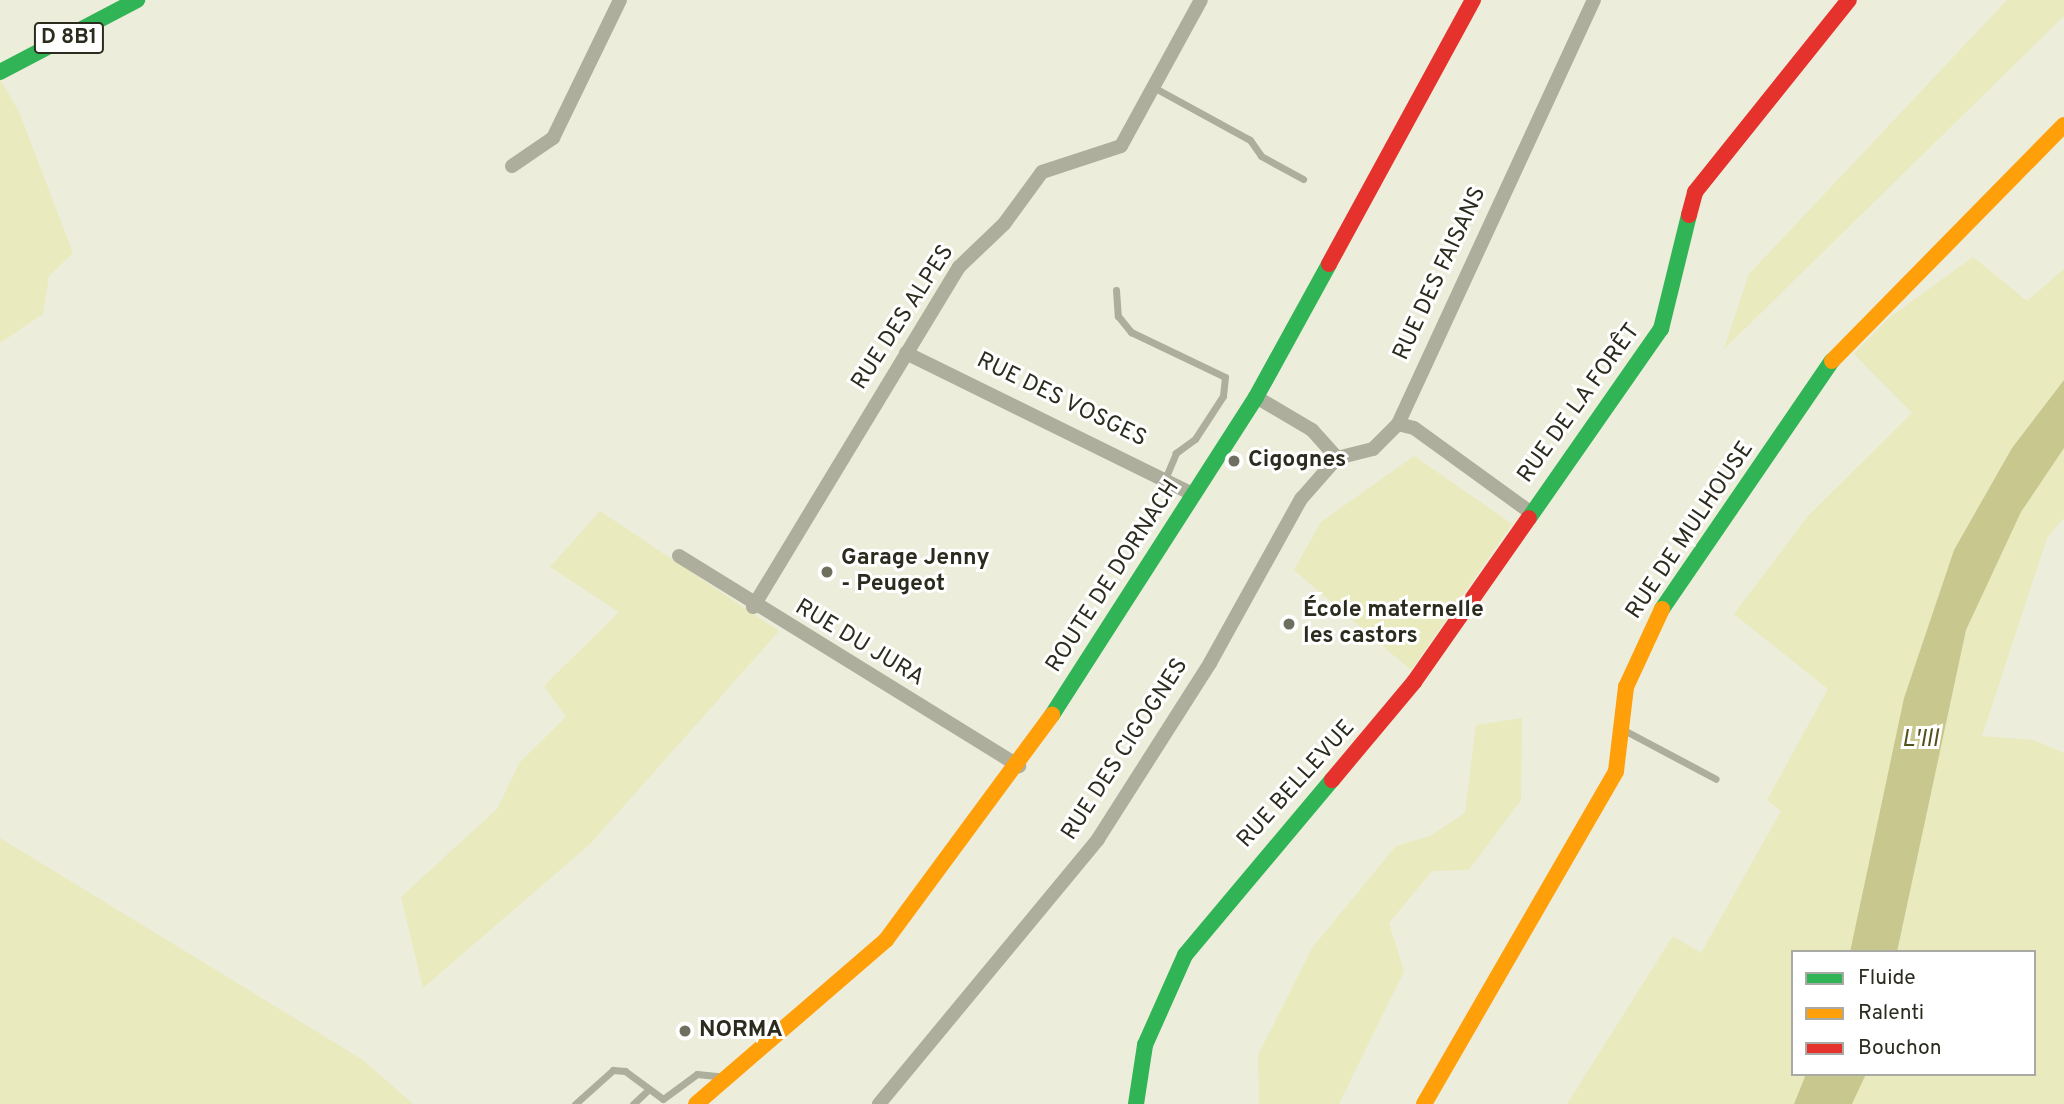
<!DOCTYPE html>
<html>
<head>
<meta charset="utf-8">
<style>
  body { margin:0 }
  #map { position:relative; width:2064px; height:1104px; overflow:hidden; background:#ededdb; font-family:Overpass,sans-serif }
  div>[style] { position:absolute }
  .green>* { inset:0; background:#e9eabe }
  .water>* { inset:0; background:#c7c78e }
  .lane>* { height:7px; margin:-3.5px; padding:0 3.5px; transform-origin:3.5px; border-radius:3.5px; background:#aeae9c }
  .street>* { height:14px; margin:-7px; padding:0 7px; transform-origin:7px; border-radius:7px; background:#aeae9c }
  .fast>* { height:16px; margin:-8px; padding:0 8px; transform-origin:8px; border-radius:8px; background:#30b455 }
  .slow>* { height:16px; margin:-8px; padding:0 8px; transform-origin:8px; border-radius:8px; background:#ff9f0a }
  .jam>* { height:16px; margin:-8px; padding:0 8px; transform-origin:8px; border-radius:8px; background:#e5322d }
  .dots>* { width:19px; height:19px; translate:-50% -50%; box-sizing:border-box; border:4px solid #fff; border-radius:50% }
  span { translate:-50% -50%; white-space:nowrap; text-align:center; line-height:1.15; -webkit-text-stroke:6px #fff; paint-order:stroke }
  .shield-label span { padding:2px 5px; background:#fff; border:2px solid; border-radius:5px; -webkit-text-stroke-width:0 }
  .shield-label { font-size:21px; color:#2b2b1e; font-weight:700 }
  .street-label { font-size:23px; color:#2b2b1e }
  .poi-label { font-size:23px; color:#2b2b1e; font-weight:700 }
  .left { translate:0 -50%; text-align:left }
  .water-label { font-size:24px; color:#515119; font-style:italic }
  .legend { position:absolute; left:1791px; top:950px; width:245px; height:126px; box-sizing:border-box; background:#fff; border:2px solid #aaaaa5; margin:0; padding:9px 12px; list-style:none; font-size:21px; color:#2b2b1e }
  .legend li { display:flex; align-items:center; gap:14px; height:35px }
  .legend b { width:35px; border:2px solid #aaaaa5 }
</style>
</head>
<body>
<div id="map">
  <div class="green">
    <div style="clip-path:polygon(2007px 0,2064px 0,2064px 16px,1724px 349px,1749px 274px)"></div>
    <div style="clip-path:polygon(0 79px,19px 112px,73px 253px,49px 276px,43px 314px,0 343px)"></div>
    <div style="clip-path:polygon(1973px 257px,2027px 301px,2064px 269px,2064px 380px,2012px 448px,1954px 550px,1904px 698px,1850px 952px,1793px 952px,1793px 1074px,1806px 1074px,1794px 1104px,1567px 1104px,1673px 936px,1701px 953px,1781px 811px,1767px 800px,1828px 689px,1734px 614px,1808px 516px,1912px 413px,1854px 354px,1889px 318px)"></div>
    <div style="clip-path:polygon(2064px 448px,2064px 518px,2047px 538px,1982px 736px,2034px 740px,2064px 753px,2064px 1104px,1852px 1104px,1866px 1074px,2034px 1074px,2034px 952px,1897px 952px,1966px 630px,2021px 512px)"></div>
    <div style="clip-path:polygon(1414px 456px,1512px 524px,1411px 670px,1294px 570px,1321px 522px)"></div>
    <div style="clip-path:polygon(600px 511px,779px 631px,591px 843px,423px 988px,401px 897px,497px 809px,520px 762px,566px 717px,544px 686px,619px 612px,550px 567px)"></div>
    <div style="clip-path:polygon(1522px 718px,1521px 800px,1469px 870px,1432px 871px,1389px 923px,1404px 971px,1339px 1104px,1259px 1104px,1258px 1055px,1312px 948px,1396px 846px,1430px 836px,1465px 813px,1476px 725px)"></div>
    <div style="clip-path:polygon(0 838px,363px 1060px,413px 1104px,0 1104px)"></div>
  </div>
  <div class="water">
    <div style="clip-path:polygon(2064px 380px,2064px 448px,2021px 512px,1966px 630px,1897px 952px,1850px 952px,1904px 698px,1954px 550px,2012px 448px)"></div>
    <div style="clip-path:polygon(1806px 1074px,1866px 1074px,1852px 1104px,1794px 1104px)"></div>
  </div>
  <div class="lane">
    <div style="left:1155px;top:88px;width:108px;rotate:28.7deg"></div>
    <div style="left:1250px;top:140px;width:19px;rotate:55deg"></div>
    <div style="left:1261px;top:156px;width:48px;rotate:28.7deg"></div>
    <div style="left:1116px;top:290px;width:26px;rotate:86deg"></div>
    <div style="left:1118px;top:316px;width:21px;rotate:51deg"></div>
    <div style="left:1131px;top:332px;width:104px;rotate:25.6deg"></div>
    <div style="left:1225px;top:377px;width:19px;rotate:96deg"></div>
    <div style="left:1223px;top:396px;width:51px;rotate:123.1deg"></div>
    <div style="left:1195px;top:439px;width:24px;rotate:144deg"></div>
    <div style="left:1176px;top:453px;width:25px;rotate:113deg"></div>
    <div style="left:1622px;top:729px;width:106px;rotate:28deg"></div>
    <div style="left:575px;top:1104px;width:51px;rotate:-41.8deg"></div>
    <div style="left:613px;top:1070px;width:12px;rotate:5deg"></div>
    <div style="left:625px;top:1071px;width:47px;rotate:36.4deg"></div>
    <div style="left:663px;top:1099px;width:42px;rotate:-36.3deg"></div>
    <div style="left:697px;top:1074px;width:27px;rotate:6deg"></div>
    <div style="left:633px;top:1104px;width:18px;rotate:-43deg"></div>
  </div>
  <div class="street">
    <div style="left:512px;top:166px;width:50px;rotate:-34.3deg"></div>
    <div style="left:553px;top:138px;width:153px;rotate:-64.1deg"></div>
    <div style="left:906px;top:353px;width:321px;rotate:26.2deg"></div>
    <div style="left:1256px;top:397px;width:65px;rotate:30.5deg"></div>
    <div style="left:1312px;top:430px;width:38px;rotate:48deg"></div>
    <div style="left:1530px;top:512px;width:143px;rotate:-144.1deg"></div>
    <div style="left:1414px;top:428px;width:16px;rotate:-166deg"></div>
    <div style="left:1398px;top:424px;width:467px;rotate:-65.2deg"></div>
    <div style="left:679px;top:556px;width:400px;rotate:31.7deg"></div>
    <div style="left:753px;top:607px;width:398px;rotate:-58.8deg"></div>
    <div style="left:959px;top:267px;width:62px;rotate:-43.7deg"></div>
    <div style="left:1004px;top:224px;width:64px;rotate:-53.8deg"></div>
    <div style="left:1042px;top:172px;width:83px;rotate:-18.2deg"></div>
    <div style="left:1121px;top:146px;width:166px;rotate:-61.3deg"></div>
    <div style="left:879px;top:1104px;width:344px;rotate:-50.4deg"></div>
    <div style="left:1098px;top:839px;width:209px;rotate:-57.5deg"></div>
    <div style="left:1210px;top:663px;width:188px;rotate:-61deg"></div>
    <div style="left:1301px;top:499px;width:55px;rotate:-48.7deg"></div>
    <div style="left:1337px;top:458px;width:37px;rotate:-14deg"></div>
    <div style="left:1373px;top:449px;width:35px;rotate:-45deg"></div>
  </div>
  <div class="fast">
    <div style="left:0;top:72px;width:155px;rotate:-27.7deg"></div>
    <div style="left:1529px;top:518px;width:231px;rotate:-55.1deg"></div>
    <div style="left:1661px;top:329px;width:117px;rotate:-76.2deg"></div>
    <div style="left:1662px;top:609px;width:301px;rotate:-55.6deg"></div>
    <div style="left:1052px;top:715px;width:378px;rotate:-57.3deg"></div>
    <div style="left:1256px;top:397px;width:152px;rotate:-61.2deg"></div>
    <div style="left:1136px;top:1104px;width:60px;rotate:-81.3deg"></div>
    <div style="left:1145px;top:1045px;width:98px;rotate:-66deg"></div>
    <div style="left:1185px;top:955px;width:229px;rotate:-50deg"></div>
  </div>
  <div class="slow">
    <div style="left:1832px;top:361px;width:331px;rotate:-45.5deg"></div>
    <div style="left:696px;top:1104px;width:251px;rotate:-40.8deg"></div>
    <div style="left:886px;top:940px;width:280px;rotate:-53.6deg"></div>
    <div style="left:1424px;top:1104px;width:384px;rotate:-60deg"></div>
    <div style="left:1616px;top:771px;width:85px;rotate:-83.2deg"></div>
    <div style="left:1626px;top:687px;width:86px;rotate:-65.2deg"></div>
  </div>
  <div class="jam">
    <div style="left:1689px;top:215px;width:24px;rotate:-75deg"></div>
    <div style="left:1695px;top:192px;width:246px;rotate:-51.3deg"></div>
    <div style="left:1329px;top:264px;width:301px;rotate:-61.4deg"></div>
    <div style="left:1332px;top:780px;width:128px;rotate:-50.1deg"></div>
    <div style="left:1414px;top:682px;width:200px;rotate:-55deg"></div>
  </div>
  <div class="dots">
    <div style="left:1234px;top:461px;background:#6f6f60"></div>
    <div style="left:827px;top:572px;background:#6f6f60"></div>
    <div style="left:1289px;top:624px;background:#6f6f60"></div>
    <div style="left:685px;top:1031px;background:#6f6f60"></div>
  </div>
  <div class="shield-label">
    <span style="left:69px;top:38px">D 8B1</span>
  </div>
  <div class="street-label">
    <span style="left:1441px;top:274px;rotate:-65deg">RUE DES FAISANS</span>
    <span style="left:904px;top:318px;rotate:-57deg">RUE DES ALPES</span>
    <span style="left:1061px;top:401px;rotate:26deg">RUE DES VOSGES</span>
    <span style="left:1580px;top:404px;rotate:-54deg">RUE DE LA FORÊT</span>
    <span style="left:1691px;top:531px;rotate:-56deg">RUE DE MULHOUSE</span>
    <span style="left:1114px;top:577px;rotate:-57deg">ROUTE DE DORNACH</span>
    <span style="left:859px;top:644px;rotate:31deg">RUE DU JURA</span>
    <span style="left:1126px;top:750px;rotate:-57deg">RUE DES CIGOGNES</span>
    <span style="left:1297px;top:785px;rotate:-48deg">RUE BELLEVUE</span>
  </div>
  <div class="poi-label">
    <span class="left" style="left:1248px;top:461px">Cigognes</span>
    <span class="left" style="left:841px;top:572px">Garage Jenny<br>- Peugeot</span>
    <span class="left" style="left:1303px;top:624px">École maternelle<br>les castors</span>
    <span class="left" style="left:699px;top:1031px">NORMA</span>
  </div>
  <div class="water-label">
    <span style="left:1920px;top:741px">L'Ill</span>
  </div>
  <ul class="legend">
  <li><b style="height:9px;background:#30b455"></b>Fluide</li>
  <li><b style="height:9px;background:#ff9f0a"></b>Ralenti</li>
  <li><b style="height:9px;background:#e5322d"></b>Bouchon</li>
  </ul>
</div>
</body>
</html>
